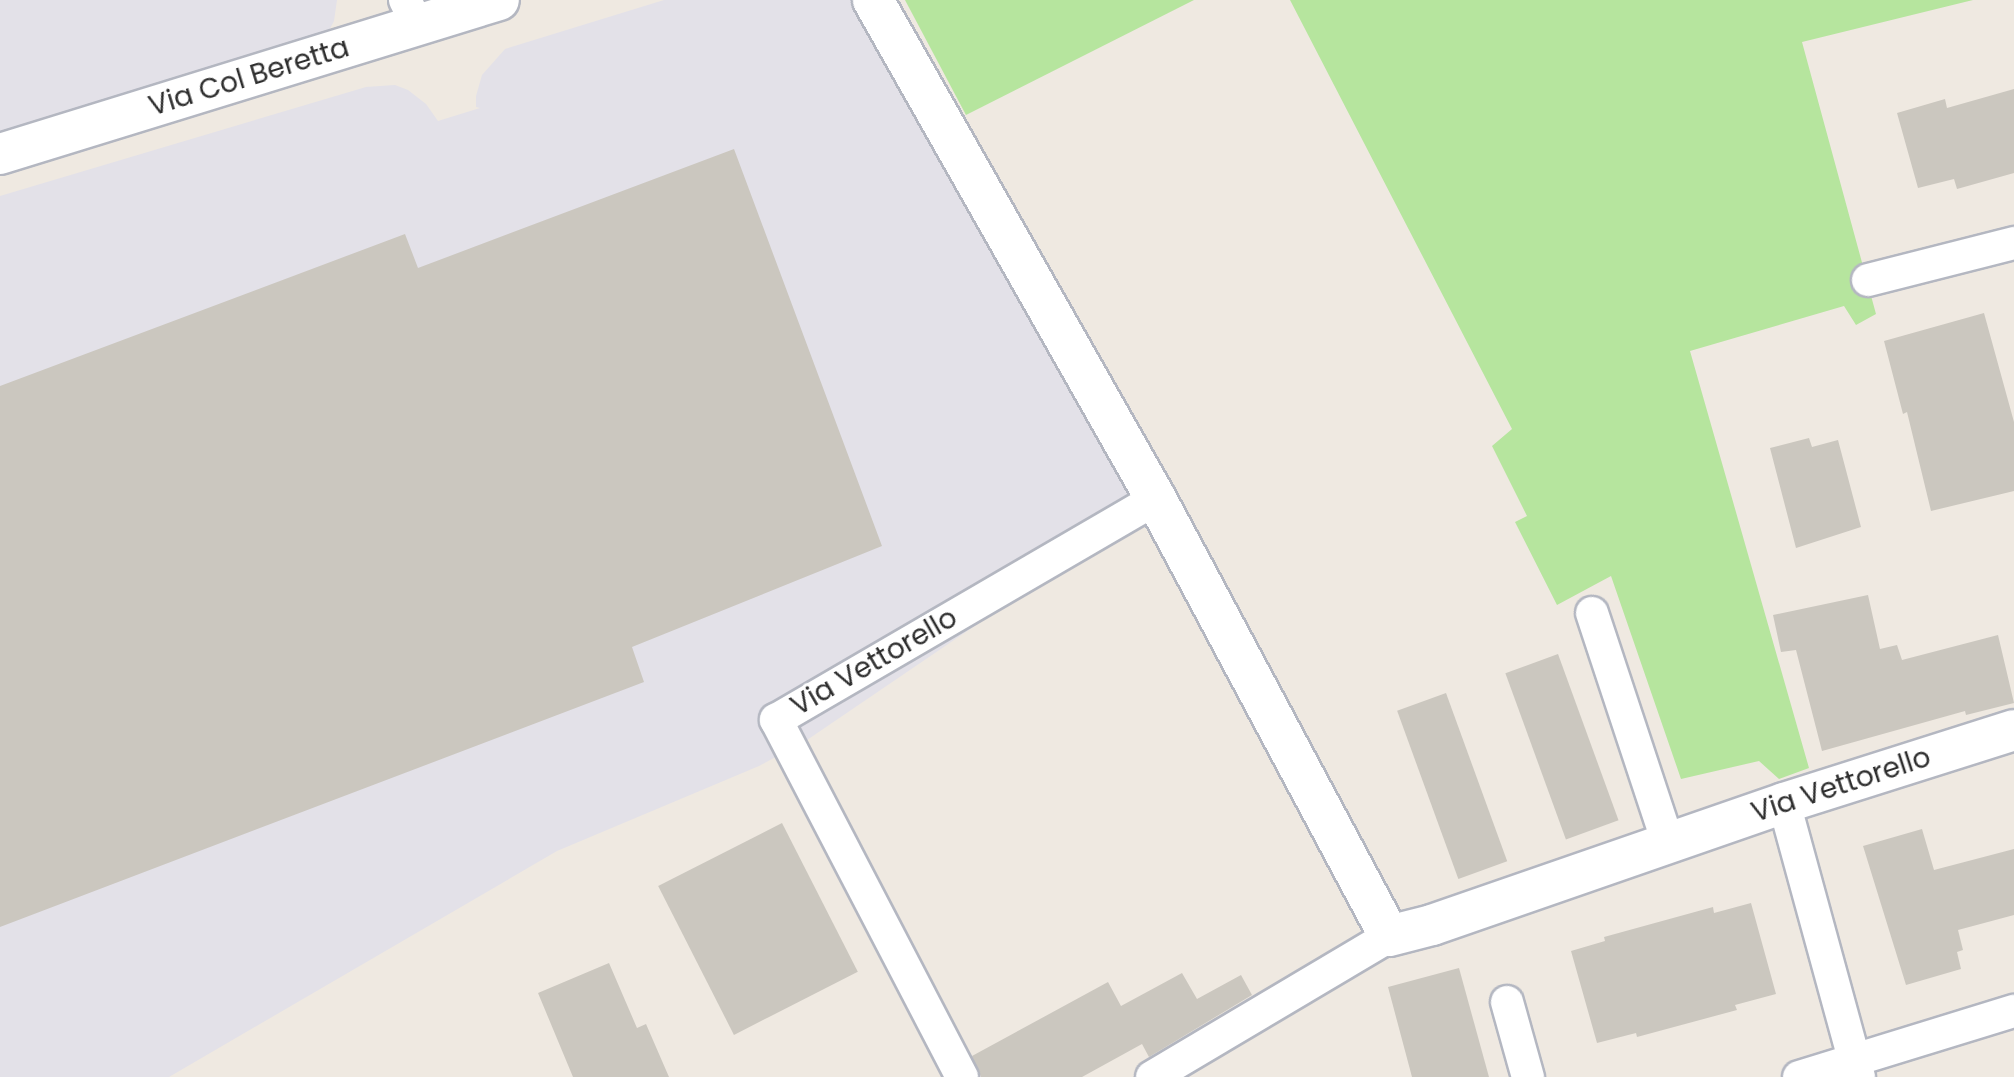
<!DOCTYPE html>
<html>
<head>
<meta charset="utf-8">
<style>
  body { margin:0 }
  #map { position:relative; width:2014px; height:1077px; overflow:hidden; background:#efe9e1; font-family:Poppins,sans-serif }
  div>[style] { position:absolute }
  .industrial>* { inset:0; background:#e3e1e8 }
  .green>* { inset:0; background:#b6e59e }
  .building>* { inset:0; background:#cbc7bf; transform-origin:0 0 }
  .roads { filter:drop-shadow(2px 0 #b4b7c1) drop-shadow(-2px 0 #b4b7c1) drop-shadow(0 2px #b4b7c1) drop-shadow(0 -2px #b4b7c1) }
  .minor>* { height:32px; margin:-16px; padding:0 16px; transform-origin:16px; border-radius:16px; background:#fff }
  .tertiary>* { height:40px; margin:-20px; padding:0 20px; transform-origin:20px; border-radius:20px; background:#fff }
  span { translate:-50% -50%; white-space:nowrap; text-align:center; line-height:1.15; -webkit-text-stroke:6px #fff; paint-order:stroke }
  .street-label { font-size:28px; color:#2e2e2e }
</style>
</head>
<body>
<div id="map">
  <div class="industrial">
    <div style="clip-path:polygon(0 0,337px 0,334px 21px,325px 38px,0 146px)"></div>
    <div style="clip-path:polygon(664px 0,860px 0,1145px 510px,807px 740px,759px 766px,557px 851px,169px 1077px,0 1077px,0 196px,366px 87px,395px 85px,408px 90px,426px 104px,438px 121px,480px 108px,476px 107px,476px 96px,482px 75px,505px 49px)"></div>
  </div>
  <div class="green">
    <div style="clip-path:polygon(905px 0,1194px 0,966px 115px)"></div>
    <div style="clip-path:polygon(1290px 0,1973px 0,1802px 42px,1876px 314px,1856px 325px,1844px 306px,1690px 351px,1809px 768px,1779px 779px,1759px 761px,1681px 779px,1611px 576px,1557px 605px,1515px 522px,1527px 516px,1492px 446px,1512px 429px)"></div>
  </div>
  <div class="building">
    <div style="clip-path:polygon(2014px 89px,2014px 173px,1957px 189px,1954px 179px,1918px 188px,1897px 113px,1945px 99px,1947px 108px)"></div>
    <div style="clip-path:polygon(734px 149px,882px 546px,632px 647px,644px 682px,0 927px,0 386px,405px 234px,418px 268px)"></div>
    <div style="clip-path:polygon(1984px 313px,2014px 422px,2014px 491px,1931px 511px,1907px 412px,1903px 414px,1884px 341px)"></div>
    <div style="clip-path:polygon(1809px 438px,1812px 447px,1838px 440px,1861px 527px,1796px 548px,1770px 448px)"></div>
    <div style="clip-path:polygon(1868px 595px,1880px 649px,1897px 645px,1902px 660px,1998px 635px,2014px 703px,1966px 715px,1965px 711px,1822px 751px,1796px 650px,1781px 652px,1773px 615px)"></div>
    <div style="left:1558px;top:654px;width:177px;height:56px;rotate:70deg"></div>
    <div style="left:1446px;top:693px;width:179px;height:52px;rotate:70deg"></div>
    <div style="left:782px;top:823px;width:167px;height:139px;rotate:63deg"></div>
    <div style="clip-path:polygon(1922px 829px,1934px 870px,2014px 849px,2014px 915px,1958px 930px,1963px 950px,1957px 952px,1961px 969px,1906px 985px,1863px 846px)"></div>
    <div style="clip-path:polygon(1751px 903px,1776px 994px,1735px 1005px,1737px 1010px,1637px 1037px,1636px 1033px,1597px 1043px,1571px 951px,1605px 941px,1604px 937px,1713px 907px,1714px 913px)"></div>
    <div style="clip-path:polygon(609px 963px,637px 1028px,646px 1024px,669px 1077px,573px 1077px,538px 993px)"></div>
    <div style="clip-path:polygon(1459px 968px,1489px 1077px,1412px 1077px,1388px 987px)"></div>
    <div style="clip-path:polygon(1182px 973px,1197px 999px,1241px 975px,1252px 995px,1149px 1057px,1142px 1044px,1082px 1077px,981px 1077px,972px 1056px,1108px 982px,1121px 1006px)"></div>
  </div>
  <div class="roads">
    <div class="minor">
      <div style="left:405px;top:0;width:28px;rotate:63deg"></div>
      <div style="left:1868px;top:280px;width:151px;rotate:-14.2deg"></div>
      <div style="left:1592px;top:613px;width:242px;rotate:71.7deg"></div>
      <div style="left:1784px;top:803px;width:284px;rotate:74.7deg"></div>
      <div style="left:1507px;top:1002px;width:78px;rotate:74.4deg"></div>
      <div style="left:962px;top:1077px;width:403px;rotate:-117.5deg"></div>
      <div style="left:776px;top:720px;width:440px;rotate:-30.2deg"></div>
      <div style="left:1152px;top:1077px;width:276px;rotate:-30.7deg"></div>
      <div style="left:1799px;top:1077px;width:225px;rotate:-17.1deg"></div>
    </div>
    <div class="tertiary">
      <div style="left:873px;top:0;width:574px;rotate:60.44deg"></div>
      <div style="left:1156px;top:499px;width:495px;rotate:61.9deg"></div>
      <div style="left:1389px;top:936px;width:44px;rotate:-14.3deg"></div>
      <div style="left:1432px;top:925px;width:373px;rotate:-19.1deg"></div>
      <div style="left:1784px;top:803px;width:241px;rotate:-17.6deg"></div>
      <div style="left:0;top:154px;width:522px;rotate:-17.15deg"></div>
    </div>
  </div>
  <div class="street-label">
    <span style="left:249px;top:77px;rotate:-17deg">Via Col Beretta</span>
    <span style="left:874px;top:662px;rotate:-30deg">Via Vettorello</span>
    <span style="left:1841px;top:785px;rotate:-18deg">Via Vettorello</span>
  </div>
</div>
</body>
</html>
